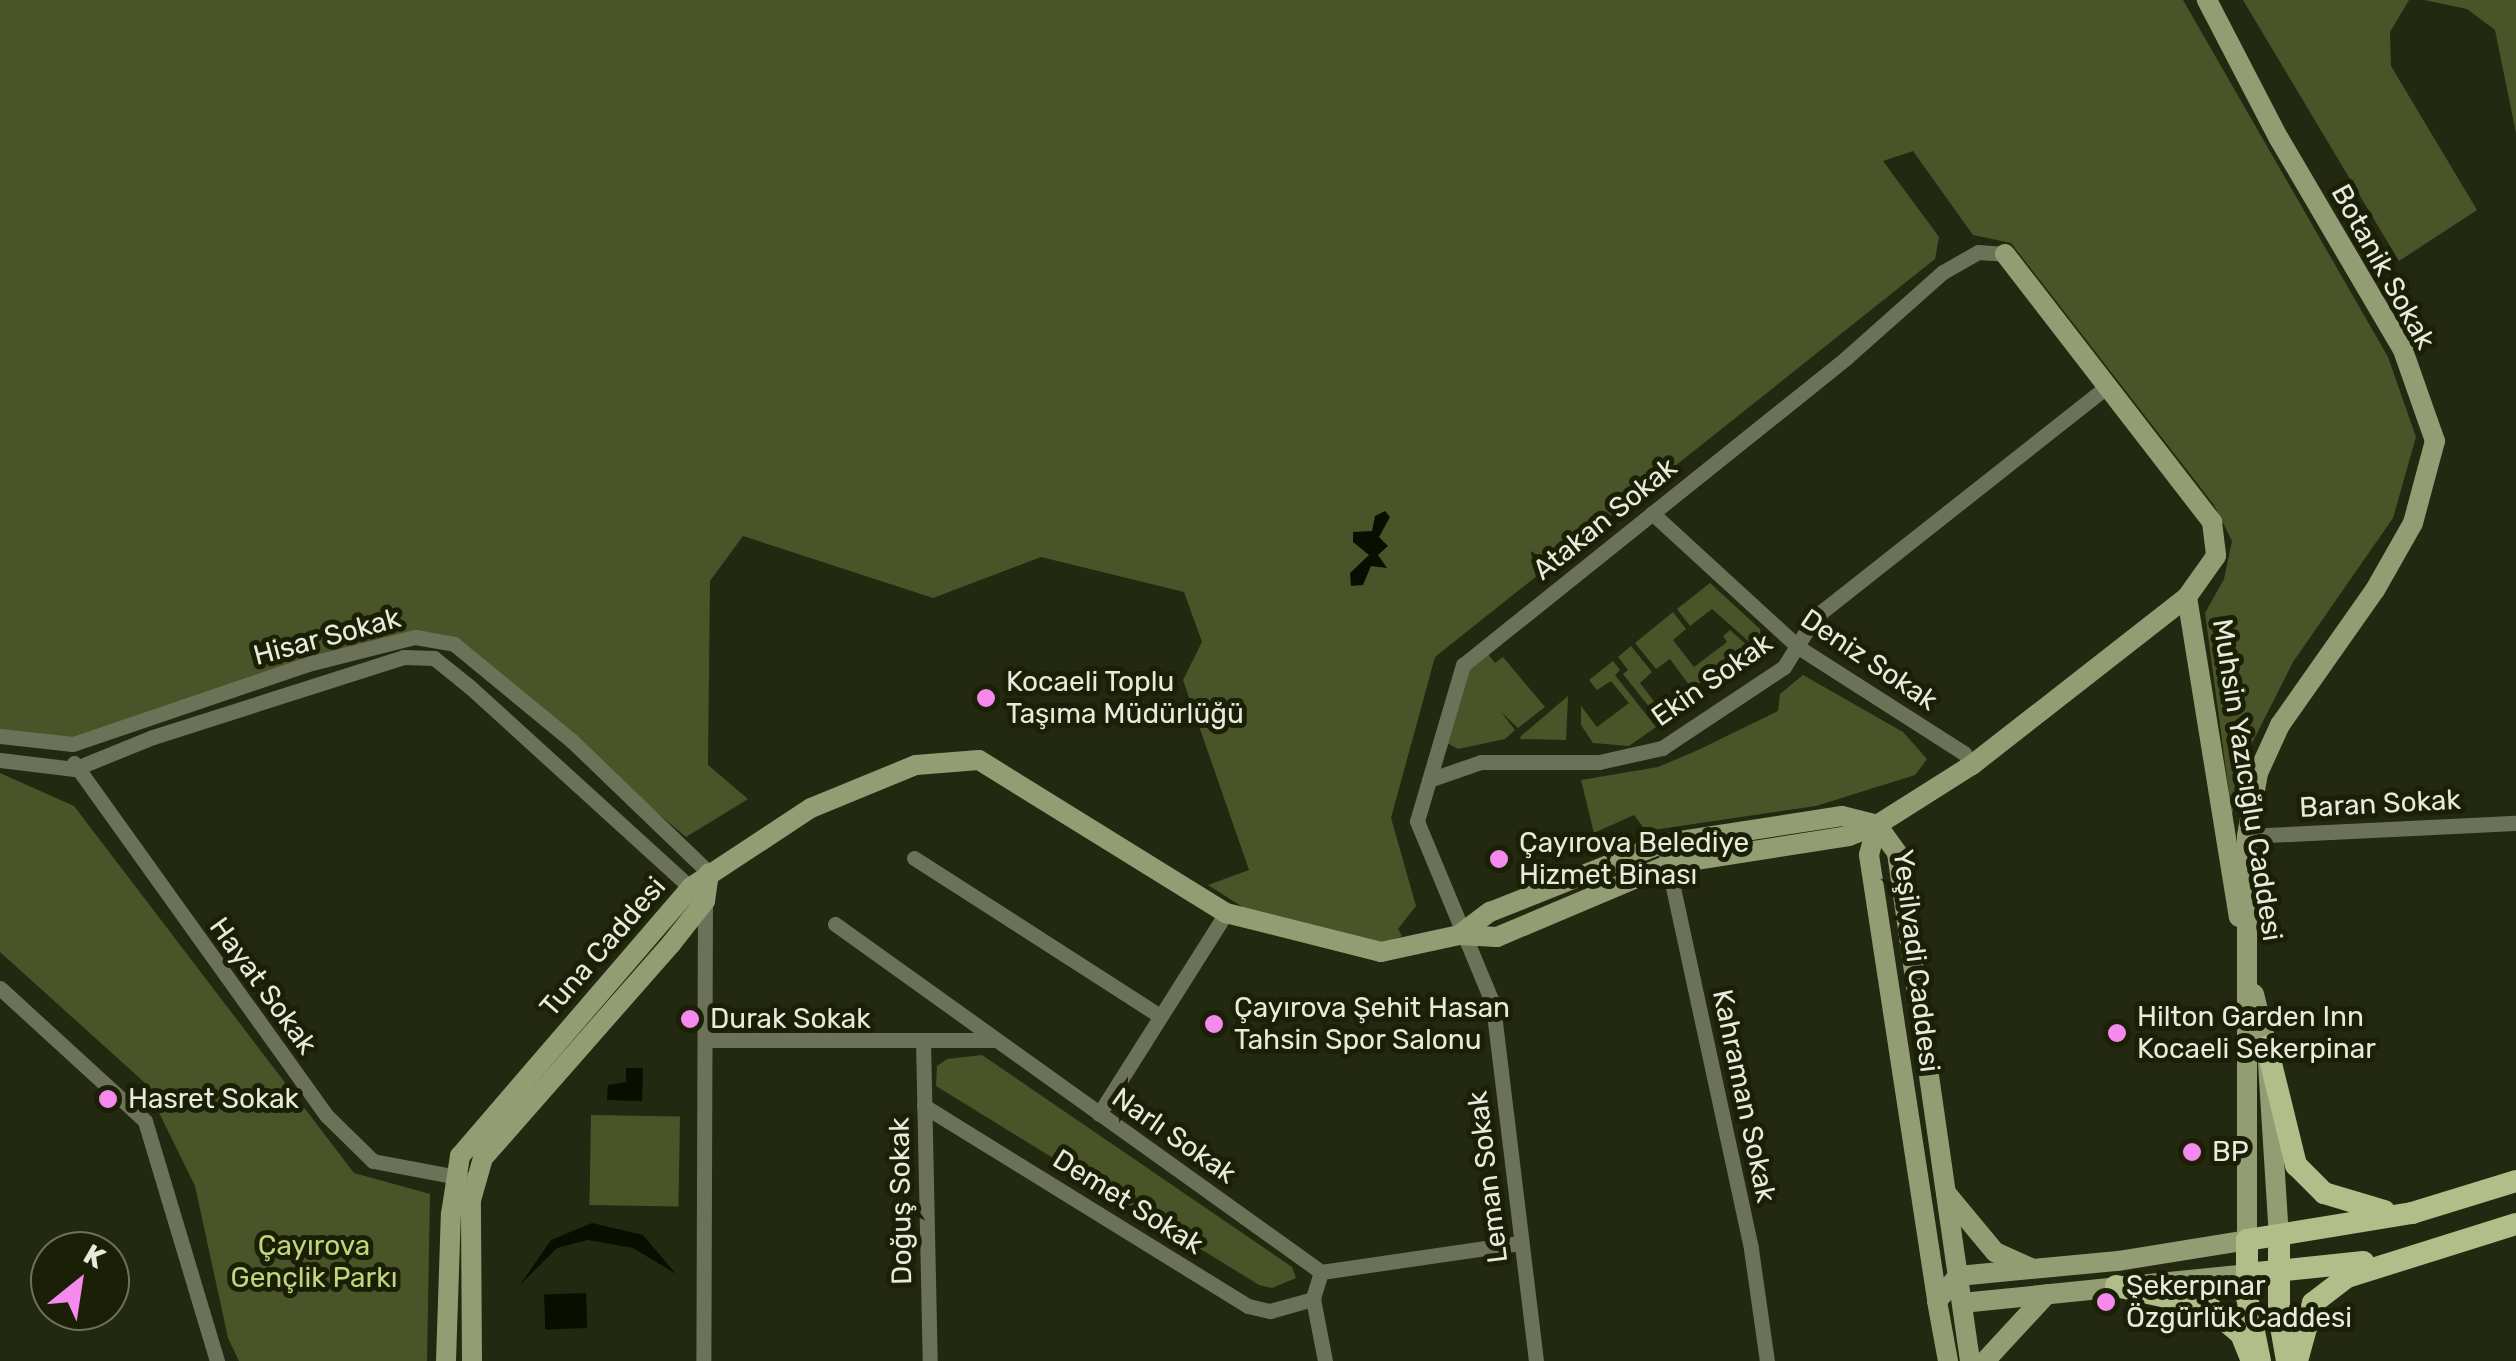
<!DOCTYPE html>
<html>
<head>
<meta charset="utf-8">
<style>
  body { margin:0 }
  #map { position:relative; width:2516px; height:1361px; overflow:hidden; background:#232810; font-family:Rubik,sans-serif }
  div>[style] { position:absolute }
  .green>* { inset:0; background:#4a5429; transform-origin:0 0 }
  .water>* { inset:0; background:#090e00; transform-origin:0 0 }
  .street>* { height:15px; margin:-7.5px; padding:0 7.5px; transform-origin:7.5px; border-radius:7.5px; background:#6b7258 }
  .secondary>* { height:20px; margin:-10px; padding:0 10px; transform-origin:10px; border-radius:10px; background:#939d74 }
  .primary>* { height:22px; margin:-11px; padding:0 11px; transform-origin:11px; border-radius:11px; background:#b1be89 }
  .dots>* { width:28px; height:28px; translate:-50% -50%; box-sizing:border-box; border:5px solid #1a1f06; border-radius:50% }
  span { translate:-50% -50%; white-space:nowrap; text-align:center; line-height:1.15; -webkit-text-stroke:10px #1a1f06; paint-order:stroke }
  .street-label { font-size:28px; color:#e7ebdb }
  .poi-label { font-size:28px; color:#e7ebdb }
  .left { translate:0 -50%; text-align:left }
  .park-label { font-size:28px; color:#c1d57c }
  .north { position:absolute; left:30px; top:1231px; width:100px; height:100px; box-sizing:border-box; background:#1a1f06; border:2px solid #6c715b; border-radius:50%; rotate:30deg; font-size:28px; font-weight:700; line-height:40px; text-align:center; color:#e7ebdb }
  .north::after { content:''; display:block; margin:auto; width:35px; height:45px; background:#f589ee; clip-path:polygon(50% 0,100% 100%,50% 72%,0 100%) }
</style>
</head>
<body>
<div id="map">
  <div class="green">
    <div style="clip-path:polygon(0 0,2183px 0,2388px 357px,2416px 437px,2393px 518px,2293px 662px,2244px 759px,2232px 815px,2205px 613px,2224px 579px,2232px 541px,2214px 505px,2011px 243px,1973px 235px,1913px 151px,1883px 161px,1939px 237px,1935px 259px,1435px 657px,1391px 818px,1416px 906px,1398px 929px,1402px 936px,1381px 945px,1260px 918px,1208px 885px,1249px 870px,1183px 680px,1202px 642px,1184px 592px,1041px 557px,933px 598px,743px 536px,710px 581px,708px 765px,748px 799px,686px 837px,456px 642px,412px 636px,69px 745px,0 739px)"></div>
    <div style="clip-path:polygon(2243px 0,2409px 0,2390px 32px,2391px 66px,2477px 210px,2399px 261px)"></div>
    <div style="clip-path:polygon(2424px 0,2516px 0,2516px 133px,2495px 30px,2467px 9px)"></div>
    <div style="clip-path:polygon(1710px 583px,1760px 629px,1762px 653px,1712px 609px,1690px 626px,1677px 609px)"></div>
    <div style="clip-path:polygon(1673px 612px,1686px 629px,1673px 640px,1694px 667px,1727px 642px,1723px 636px,1730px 630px,1759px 656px,1747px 666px,1736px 658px,1693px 688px,1699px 697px,1662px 723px,1623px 674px,1628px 670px,1618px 657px,1631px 646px,1652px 672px,1640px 683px,1659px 708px,1689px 685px,1670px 659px,1656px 669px,1635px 643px)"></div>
    <div style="clip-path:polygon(1486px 651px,1495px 663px,1503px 657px,1545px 707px,1518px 728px,1501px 712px,1515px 730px,1505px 739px,1458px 749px,1443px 741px,1462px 676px)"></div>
    <div style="clip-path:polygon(1613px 661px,1620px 670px,1615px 675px,1656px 727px,1629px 746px,1593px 743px,1581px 725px,1581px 706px,1597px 727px,1629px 703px,1611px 681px,1597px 690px,1589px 680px)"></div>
    <div style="clip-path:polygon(1803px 675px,1903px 732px,1927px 759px,1915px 775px,1816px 806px,1646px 831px,1634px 815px,1594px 833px,1581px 780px,1658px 767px,1696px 751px,1778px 711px,1780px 694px)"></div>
    <div style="clip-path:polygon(1568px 696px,1566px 740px,1520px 739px,1521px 736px)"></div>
    <div style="clip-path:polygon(0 773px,74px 806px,354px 1173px,430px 1194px,427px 1361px,239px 1361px,228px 1338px,195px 1186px,144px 1082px,0 952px)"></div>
    <div style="clip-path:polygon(982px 1055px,1292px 1267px,1296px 1278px,1272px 1288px,1259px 1285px,936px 1086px,937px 1066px,947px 1059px)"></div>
    <div style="left:591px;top:1115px;width:89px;height:90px;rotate:1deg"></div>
  </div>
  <div class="water">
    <div style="clip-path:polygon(1385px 511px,1390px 517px,1379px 537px,1388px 546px,1378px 555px,1387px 568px,1371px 566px,1363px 585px,1351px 586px,1350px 573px,1369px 555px,1353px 542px,1353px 532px,1372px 531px,1375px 516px)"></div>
    <div style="clip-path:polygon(626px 1068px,643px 1068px,642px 1101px,607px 1100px,608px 1085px,626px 1082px)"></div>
    <div style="clip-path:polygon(592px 1223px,643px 1235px,676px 1274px,633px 1248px,588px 1240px,557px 1248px,520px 1285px,551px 1240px)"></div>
    <div style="left:586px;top:1293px;width:35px;height:42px;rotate:88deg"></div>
  </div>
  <div class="street">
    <div style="left:1652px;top:513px;width:198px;rotate:42.5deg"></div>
    <div style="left:1798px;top:647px;width:197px;rotate:32.6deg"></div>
    <div style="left:1964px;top:753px;width:14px;rotate:56deg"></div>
    <div style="left:0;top:736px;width:73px;rotate:6.3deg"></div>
    <div style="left:73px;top:744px;width:248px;rotate:-18.8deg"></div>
    <div style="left:308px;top:664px;width:110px;rotate:-14.2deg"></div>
    <div style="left:415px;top:637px;width:40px;rotate:10deg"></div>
    <div style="left:454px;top:644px;width:153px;rotate:39.4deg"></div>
    <div style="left:572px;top:741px;width:190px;rotate:43.9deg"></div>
    <div style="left:0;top:760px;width:75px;rotate:6.9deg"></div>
    <div style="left:74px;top:769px;width:85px;rotate:-22.1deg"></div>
    <div style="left:153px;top:737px;width:262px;rotate:-17.7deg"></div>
    <div style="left:403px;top:657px;width:31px;rotate:2deg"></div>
    <div style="left:434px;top:658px;width:46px;rotate:38.9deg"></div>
    <div style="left:470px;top:687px;width:318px;rotate:42.3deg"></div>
    <div style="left:705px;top:901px;width:460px;rotate:90.2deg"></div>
    <div style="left:74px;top:763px;width:434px;rotate:54.4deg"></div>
    <div style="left:327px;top:1116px;width:64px;rotate:44.4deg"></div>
    <div style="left:373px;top:1161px;width:92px;rotate:10.7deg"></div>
    <div style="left:1429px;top:780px;width:55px;rotate:-19.1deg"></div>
    <div style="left:1481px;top:762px;width:118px"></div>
    <div style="left:1599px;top:762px;width:65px;rotate:-12.5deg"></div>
    <div style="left:1662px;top:748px;width:146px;rotate:-33.6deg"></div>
    <div style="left:1784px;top:667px;width:59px;rotate:-58.2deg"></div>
    <div style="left:1815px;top:617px;width:373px;rotate:-38.3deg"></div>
    <div style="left:2247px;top:836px;width:269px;rotate:-2.8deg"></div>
    <div style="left:1666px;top:855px;width:403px;rotate:77.8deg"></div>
    <div style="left:1751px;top:1249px;width:113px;rotate:81.9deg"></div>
    <div style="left:914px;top:858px;width:292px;rotate:32.7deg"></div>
    <div style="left:835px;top:924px;width:598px;rotate:35.6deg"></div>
    <div style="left:1321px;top:1272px;width:201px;rotate:-8.3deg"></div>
    <div style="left:0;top:988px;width:197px;rotate:42.5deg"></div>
    <div style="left:145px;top:1121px;width:251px;rotate:73.3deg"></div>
    <div style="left:705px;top:1040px;width:291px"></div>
    <div style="left:923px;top:1040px;width:321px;rotate:88.8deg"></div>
    <div style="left:924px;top:1106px;width:381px;rotate:31.7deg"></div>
    <div style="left:1248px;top:1306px;width:23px;rotate:13deg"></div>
    <div style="left:1270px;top:1311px;width:45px;rotate:-15.6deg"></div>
    <div style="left:1099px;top:1114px;width:238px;rotate:-57.7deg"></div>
    <div style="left:1321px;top:1272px;width:28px;rotate:107deg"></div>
    <div style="left:1313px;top:1299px;width:63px;rotate:79deg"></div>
    <div style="left:1536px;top:1361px;width:360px;rotate:-96.9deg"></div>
    <div style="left:1493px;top:1004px;width:198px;rotate:-112.6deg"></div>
    <div style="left:1417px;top:821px;width:163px;rotate:-73.6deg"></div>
    <div style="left:1463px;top:665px;width:491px;rotate:-38.7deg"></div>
    <div style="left:1846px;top:358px;width:130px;rotate:-41.6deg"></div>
    <div style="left:1943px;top:272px;width:40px;rotate:-29.7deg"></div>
    <div style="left:1978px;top:252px;width:27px;rotate:4deg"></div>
  </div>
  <div class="secondary">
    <div style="left:2005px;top:254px;width:339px;rotate:52.3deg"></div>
    <div style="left:2212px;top:522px;width:34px;rotate:83deg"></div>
    <div style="left:2216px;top:556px;width:50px;rotate:125.3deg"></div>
    <div style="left:2187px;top:597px;width:324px;rotate:80.8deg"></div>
    <div style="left:1877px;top:825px;width:34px;rotate:54deg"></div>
    <div style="left:1897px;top:853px;width:513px;rotate:81.82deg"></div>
    <div style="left:1877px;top:825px;width:31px;rotate:105deg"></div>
    <div style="left:1869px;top:855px;width:451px;rotate:81.3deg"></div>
    <div style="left:1459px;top:935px;width:39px;rotate:-37deg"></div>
    <div style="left:1490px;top:912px;width:184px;rotate:-21.7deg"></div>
    <div style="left:1661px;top:844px;width:183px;rotate:-8.8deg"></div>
    <div style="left:1842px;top:816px;width:36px;rotate:14deg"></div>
    <div style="left:2254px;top:994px;width:55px;rotate:76.2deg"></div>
    <div style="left:2267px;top:1047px;width:189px;rotate:86.4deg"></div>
    <div style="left:1946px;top:1193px;width:77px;rotate:50.3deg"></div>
    <div style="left:1995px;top:1252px;width:39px;rotate:24deg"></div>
    <div style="left:1962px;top:1303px;width:286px;rotate:-5.8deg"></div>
    <div style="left:446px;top:1361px;width:147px;rotate:-88.1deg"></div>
    <div style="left:451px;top:1214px;width:59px;rotate:-81.2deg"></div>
    <div style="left:460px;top:1156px;width:355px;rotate:-49.3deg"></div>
    <div style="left:691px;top:887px;width:144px;rotate:-33.4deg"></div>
    <div style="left:811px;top:808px;width:113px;rotate:-22.3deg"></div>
    <div style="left:916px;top:765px;width:63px;rotate:-4.5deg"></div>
    <div style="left:979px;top:760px;width:291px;rotate:31.8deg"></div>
    <div style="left:1226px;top:913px;width:160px;rotate:14.1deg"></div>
    <div style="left:1381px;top:952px;width:80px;rotate:-12.3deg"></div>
    <div style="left:1459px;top:935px;width:38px;rotate:3deg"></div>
    <div style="left:1497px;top:937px;width:188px;rotate:-22.9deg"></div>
    <div style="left:1670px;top:864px;width:181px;rotate:-8.9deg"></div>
    <div style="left:1849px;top:836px;width:30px;rotate:-21deg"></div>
    <div style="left:1877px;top:825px;width:112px;rotate:-32.3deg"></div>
    <div style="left:1972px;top:765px;width:273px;rotate:-38deg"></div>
    <div style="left:472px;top:1361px;width:161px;rotate:-90.4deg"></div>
    <div style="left:471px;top:1200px;width:44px;rotate:-74.1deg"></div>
    <div style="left:483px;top:1158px;width:285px;rotate:-48.7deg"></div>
    <div style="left:671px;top:944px;width:55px;rotate:-51.7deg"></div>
    <div style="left:705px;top:901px;width:28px;rotate:-82deg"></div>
    <div style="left:1948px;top:1361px;width:61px;rotate:-100.4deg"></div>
    <div style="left:1937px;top:1301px;width:33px;rotate:-50deg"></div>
    <div style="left:1958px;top:1276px;width:161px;rotate:-5.4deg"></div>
    <div style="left:2118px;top:1261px;width:131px;rotate:-9.2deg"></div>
    <div style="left:2247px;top:1240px;width:404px;rotate:-90deg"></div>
    <div style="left:2247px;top:836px;width:64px;rotate:-80.1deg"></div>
    <div style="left:2258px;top:773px;width:53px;rotate:-65.4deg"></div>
    <div style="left:2280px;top:725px;width:165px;rotate:-54.9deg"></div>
    <div style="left:2375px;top:590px;width:77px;rotate:-60.4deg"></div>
    <div style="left:2413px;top:523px;width:85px;rotate:-75deg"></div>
    <div style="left:2435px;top:441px;width:96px;rotate:-109.4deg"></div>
    <div style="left:2403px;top:350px;width:245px;rotate:-120.4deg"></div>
    <div style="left:2279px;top:139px;width:157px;rotate:-117.4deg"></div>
    <div style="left:1985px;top:1361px;width:91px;rotate:-47.2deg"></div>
  </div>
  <div class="primary">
    <div style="left:2267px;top:1047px;width:122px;rotate:76.2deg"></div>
    <div style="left:2296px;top:1165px;width:40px;rotate:45deg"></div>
    <div style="left:2324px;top:1193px;width:63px;rotate:16.7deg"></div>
    <div style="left:2279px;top:1236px;width:79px;rotate:90deg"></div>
    <div style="left:2279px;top:1315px;width:47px;rotate:80.1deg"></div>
    <div style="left:2247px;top:1274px;width:117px;rotate:-5.9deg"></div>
    <div style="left:2116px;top:1286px;width:94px;rotate:12.3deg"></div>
    <div style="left:2208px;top:1306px;width:43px;rotate:40.3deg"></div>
    <div style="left:2241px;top:1334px;width:24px;rotate:68deg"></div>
    <div style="left:2260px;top:1361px;width:65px;rotate:-101.5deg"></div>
    <div style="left:2247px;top:1297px;width:57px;rotate:-90deg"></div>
    <div style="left:2247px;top:1240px;width:167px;rotate:-9.3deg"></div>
    <div style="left:2412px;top:1213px;width:109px;rotate:-17.1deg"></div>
    <div style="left:2297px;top:1361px;width:60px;rotate:-74.6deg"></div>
    <div style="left:2313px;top:1303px;width:43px;rotate:-37.4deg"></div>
    <div style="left:2347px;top:1277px;width:177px;rotate:-17.4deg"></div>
  </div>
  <div class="dots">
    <div style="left:986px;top:698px;background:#f589ee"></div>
    <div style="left:1499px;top:859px;background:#f589ee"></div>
    <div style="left:690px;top:1019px;background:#f589ee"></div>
    <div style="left:1214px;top:1024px;background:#f589ee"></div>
    <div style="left:2117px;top:1033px;background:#f589ee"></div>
    <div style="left:108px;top:1099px;background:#f589ee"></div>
    <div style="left:2192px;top:1152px;background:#f589ee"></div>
    <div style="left:2106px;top:1302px;background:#f589ee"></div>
  </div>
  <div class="street-label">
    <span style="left:2383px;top:267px;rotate:61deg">Botanik Sokak</span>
    <span style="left:1605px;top:519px;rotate:-39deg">Atakan Sokak</span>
    <span style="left:327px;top:637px;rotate:-15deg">Hisar Sokak</span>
    <span style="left:1869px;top:660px;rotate:34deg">Deniz Sokak</span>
    <span style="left:1712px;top:680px;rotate:-35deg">Ekin Sokak</span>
    <span style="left:2247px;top:780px;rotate:81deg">Muhsin Yazıcığlu Caddesi</span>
    <span style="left:2380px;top:804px;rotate:-3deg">Baran Sokak</span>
    <span style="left:603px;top:947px;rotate:-49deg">Tuna Caddesi</span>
    <span style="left:1916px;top:961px;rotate:83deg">Yeşilvadi Caddesi</span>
    <span style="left:263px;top:986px;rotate:54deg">Hayat Sokak</span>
    <span style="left:1744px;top:1096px;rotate:78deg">Kahraman Sokak</span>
    <span style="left:1174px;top:1136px;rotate:35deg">Narlı Sokak</span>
    <span style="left:1488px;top:1177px;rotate:-97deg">Leman Sokak</span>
    <span style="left:901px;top:1201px;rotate:-91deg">Doğuş Sokak</span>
    <span style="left:1128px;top:1202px;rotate:32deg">Demet Sokak</span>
  </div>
  <div class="poi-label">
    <span class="left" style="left:1006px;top:698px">Kocaeli Toplu<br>Taşıma Müdürlüğü</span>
    <span class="left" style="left:1519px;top:859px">Çayırova Belediye<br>Hizmet Binası</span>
    <span class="left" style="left:1234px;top:1024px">Çayırova Şehit Hasan<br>Tahsin Spor Salonu</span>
    <span class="left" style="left:2137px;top:1033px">Hilton Garden Inn<br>Kocaeli Sekerpinar</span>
    <span class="left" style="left:710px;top:1019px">Durak Sokak</span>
    <span class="left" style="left:128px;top:1099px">Hasret Sokak</span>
    <span class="left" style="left:2212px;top:1152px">BP</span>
    <span class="left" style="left:2126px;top:1302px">Şekerpınar<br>Özgürlük Caddesi</span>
  </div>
  <div class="park-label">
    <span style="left:314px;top:1262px">Çayırova<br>Gençlik Parkı</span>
  </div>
  <div class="north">K</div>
</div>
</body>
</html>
